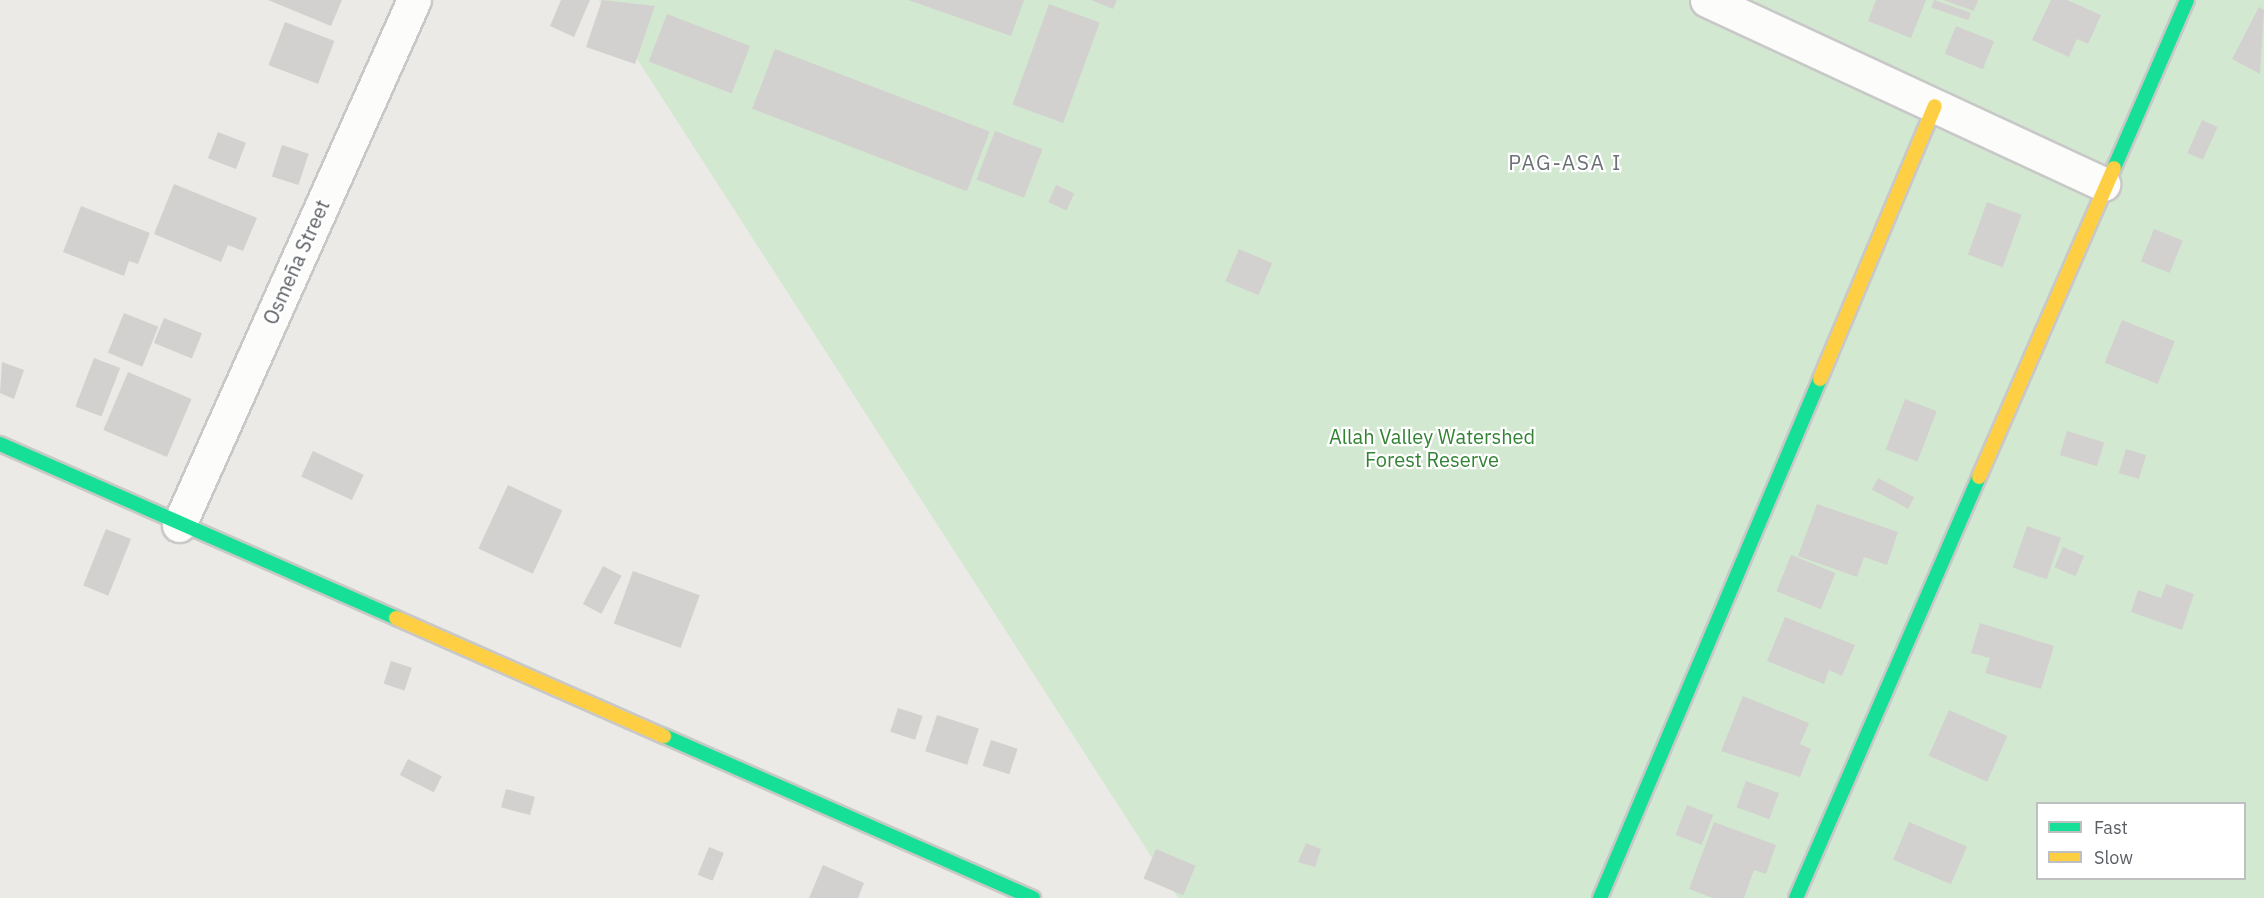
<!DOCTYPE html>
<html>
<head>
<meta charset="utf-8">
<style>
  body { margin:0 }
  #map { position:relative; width:2264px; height:898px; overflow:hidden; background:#ebeae6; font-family:"IBM Plex Sans",sans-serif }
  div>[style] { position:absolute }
  .green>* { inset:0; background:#d3e8d1 }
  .building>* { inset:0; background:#d2d1cf; transform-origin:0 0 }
  .roads { filter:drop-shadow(2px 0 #c8c8c8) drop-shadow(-2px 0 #c8c8c8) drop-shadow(0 2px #c8c8c8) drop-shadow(0 -2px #c8c8c8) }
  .street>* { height:33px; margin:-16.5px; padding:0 16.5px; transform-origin:16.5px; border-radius:16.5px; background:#fcfcfb }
  .fast>* { height:14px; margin:-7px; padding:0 7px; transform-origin:7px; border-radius:7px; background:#16e098 }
  .slow>* { height:14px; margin:-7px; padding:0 7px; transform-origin:7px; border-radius:7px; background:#ffcf43 }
  span { translate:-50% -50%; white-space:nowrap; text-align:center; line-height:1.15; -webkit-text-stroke:4.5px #fff; paint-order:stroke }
  .street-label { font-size:20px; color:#5b5f64 }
  .park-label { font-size:20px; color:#338334 }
  .neighbourhood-label { font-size:21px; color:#6c7176; letter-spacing:1.5px }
  .legend { position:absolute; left:2036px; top:802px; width:210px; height:78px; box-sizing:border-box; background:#fff; border:2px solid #bdbfc1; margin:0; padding:8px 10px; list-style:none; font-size:18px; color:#5b5f64 }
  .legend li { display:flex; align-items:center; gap:12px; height:30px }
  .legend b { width:30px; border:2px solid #bdbfc1 }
</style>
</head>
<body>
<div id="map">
  <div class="green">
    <div style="clip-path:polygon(evenodd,599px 0,2264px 0,2264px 898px,1178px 898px,599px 0,2038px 804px,2244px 804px,2244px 878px,2038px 878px,2038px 804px)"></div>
  </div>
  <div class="building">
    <div style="clip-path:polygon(268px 0,342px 0,331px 26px)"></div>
    <div style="clip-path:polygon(561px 0,590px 0,574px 37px,550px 26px)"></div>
    <div style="clip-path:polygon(602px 0,655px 6px,635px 64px,586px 47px)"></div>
    <div style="clip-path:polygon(908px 0,1024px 0,1011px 36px)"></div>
    <div style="clip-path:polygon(1091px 0,1117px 0,1113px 9px)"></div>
    <div style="clip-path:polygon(1876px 0,1926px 0,1911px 38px,1868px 21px)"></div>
    <div style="left:1934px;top:0;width:39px;height:8px;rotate:19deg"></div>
    <div style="clip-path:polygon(1943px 0,1978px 0,1974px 11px)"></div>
    <div style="clip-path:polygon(2051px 0,2067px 0,2101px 15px,2088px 44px,2077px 39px,2069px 57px,2032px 40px)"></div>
    <div style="left:1049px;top:4px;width:54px;height:107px;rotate:20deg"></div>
    <div style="clip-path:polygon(2259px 7px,2264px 10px,2260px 74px,2232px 59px)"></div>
    <div style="left:667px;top:14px;width:89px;height:51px;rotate:21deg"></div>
    <div style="left:285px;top:22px;width:53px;height:46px;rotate:21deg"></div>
    <div style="left:1956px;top:26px;width:41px;height:30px;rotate:22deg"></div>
    <div style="left:775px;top:49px;width:230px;height:64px;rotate:21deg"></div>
    <div style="left:2202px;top:120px;width:17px;height:36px;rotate:24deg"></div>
    <div style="left:995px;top:131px;width:51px;height:52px;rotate:21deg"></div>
    <div style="left:218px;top:132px;width:30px;height:28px;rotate:21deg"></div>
    <div style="left:282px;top:145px;width:28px;height:33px;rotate:18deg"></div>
    <div style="clip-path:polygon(174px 184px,257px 218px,243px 251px,228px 245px,221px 262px,154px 234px)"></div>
    <div style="left:1056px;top:185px;width:20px;height:19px;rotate:24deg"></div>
    <div style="left:1987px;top:202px;width:37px;height:56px;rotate:20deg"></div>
    <div style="clip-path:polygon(81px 206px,150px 233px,138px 264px,129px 261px,124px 276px,63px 252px)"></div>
    <div style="left:2154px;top:229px;width:31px;height:35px;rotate:22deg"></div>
    <div style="left:1239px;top:249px;width:36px;height:35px;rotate:23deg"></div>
    <div style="left:124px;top:313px;width:37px;height:43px;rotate:22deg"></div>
    <div style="left:164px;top:318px;width:41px;height:27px;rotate:22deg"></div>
    <div style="left:2122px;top:320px;width:57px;height:46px;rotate:22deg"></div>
    <div style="left:94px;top:358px;width:28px;height:52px;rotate:21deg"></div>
    <div style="clip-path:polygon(2px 362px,24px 370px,14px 399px,0 393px)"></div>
    <div style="left:128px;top:372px;width:69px;height:63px;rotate:23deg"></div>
    <div style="left:1905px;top:399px;width:34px;height:54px;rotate:21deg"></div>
    <div style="left:2067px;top:431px;width:39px;height:25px;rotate:17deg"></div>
    <div style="left:2126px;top:449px;width:21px;height:25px;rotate:17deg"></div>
    <div style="left:313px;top:451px;width:56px;height:28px;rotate:25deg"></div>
    <div style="left:1878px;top:478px;width:41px;height:13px;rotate:28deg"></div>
    <div style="left:508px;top:485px;width:60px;height:70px;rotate:25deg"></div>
    <div style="clip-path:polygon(1817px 504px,1898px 532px,1887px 565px,1864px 557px,1857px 577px,1798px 556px)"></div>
    <div style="left:2027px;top:526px;width:36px;height:44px;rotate:19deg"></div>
    <div style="left:106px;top:529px;width:27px;height:61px;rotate:22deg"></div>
    <div style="left:2063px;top:547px;width:23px;height:22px;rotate:23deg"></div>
    <div style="left:1791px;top:555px;width:48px;height:39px;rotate:22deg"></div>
    <div style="left:603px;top:566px;width:21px;height:43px;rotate:28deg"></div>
    <div style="left:633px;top:571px;width:71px;height:56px;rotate:20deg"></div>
    <div style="clip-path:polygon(2166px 584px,2194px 594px,2182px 630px,2131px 612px,2138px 590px,2161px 598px)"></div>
    <div style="clip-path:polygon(1785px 617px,1855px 645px,1842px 676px,1829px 670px,1824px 684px,1767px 661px)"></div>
    <div style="clip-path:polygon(1980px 623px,2054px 646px,2041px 689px,1985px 673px,1990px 658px,1971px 653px)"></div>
    <div style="left:391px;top:661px;width:22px;height:24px;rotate:18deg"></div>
    <div style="clip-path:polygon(1743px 696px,1809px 723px,1800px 744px,1811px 749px,1800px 777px,1721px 751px)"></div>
    <div style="left:898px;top:708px;width:26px;height:25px;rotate:18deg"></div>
    <div style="left:1949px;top:710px;width:64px;height:50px;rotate:24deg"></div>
    <div style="left:937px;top:715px;width:44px;height:38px;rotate:18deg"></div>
    <div style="left:991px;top:740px;width:28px;height:27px;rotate:18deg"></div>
    <div style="left:408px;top:759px;width:38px;height:18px;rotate:27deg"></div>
    <div style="left:1746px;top:781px;width:35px;height:28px;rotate:20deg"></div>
    <div style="left:506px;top:789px;width:30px;height:19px;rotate:15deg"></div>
    <div style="left:1687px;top:805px;width:28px;height:32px;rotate:21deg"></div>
    <div style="clip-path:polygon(1714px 822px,1776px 845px,1766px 874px,1754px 870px,1744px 898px,1713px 898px,1689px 889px)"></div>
    <div style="left:1909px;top:822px;width:63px;height:41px;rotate:23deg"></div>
    <div style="clip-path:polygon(1306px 843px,1321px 849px,1315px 867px,1298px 862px)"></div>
    <div style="left:709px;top:847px;width:16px;height:30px;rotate:22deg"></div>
    <div style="left:1156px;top:849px;width:43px;height:32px;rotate:23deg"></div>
    <div style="clip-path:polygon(823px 865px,864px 883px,858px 898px,809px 898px)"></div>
  </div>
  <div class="roads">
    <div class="street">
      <div style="left:1707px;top:0;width:437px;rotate:24.9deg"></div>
      <div style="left:179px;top:525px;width:575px;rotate:-65.89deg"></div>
    </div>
    <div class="fast">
      <div style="left:2114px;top:168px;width:183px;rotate:-66.5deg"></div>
      <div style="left:0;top:444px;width:433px;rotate:23.7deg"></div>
      <div style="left:664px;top:736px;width:403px;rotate:23.7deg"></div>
      <div style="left:1600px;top:898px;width:564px;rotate:-67.03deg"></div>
      <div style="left:1796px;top:898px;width:459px;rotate:-66.5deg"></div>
    </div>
    <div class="slow">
      <div style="left:1820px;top:379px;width:296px;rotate:-67.2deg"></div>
      <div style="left:1979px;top:477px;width:337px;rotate:-66.4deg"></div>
      <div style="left:396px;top:618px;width:293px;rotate:23.8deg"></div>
    </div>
  </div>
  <div class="street-label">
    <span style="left:296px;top:262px;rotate:-66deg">Osmeña Street</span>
  </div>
  <div class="park-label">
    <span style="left:1432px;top:448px">Allah Valley Watershed<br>Forest Reserve</span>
  </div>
  <div class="neighbourhood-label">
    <span style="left:1565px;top:162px">PAG-ASA I</span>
  </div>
  <ul class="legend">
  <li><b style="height:8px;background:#16e098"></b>Fast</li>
  <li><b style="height:8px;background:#ffcf43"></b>Slow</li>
  </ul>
</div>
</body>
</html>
